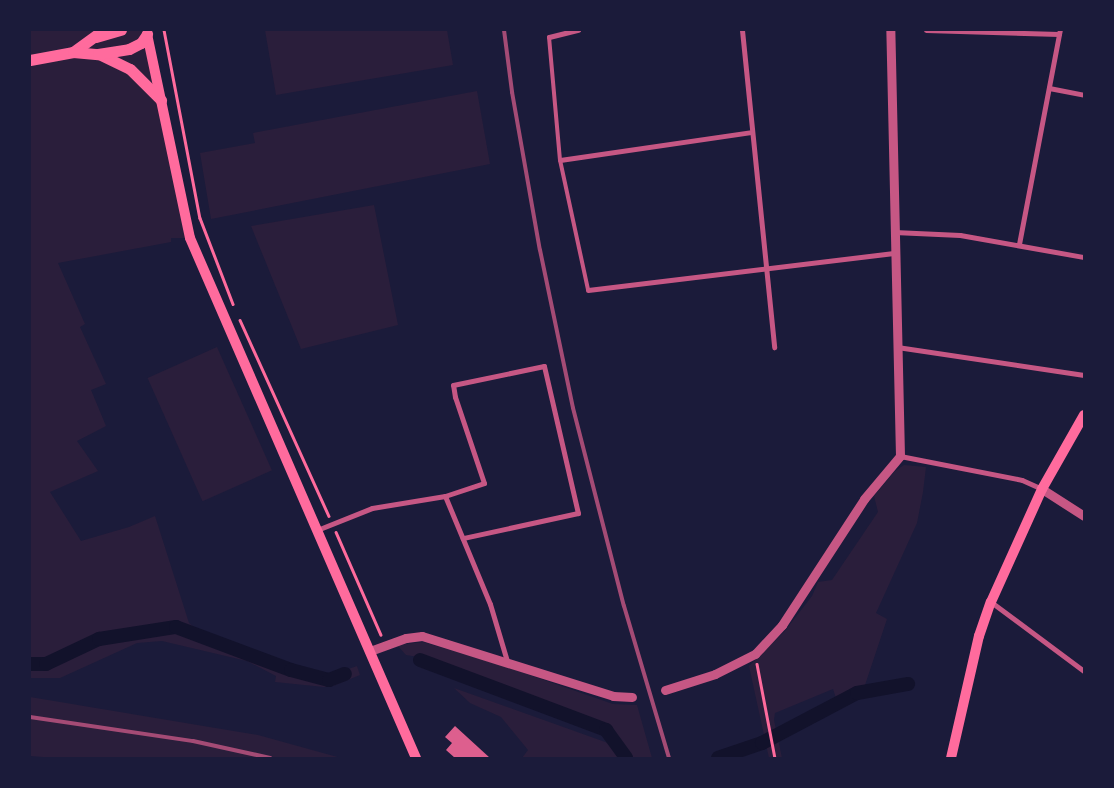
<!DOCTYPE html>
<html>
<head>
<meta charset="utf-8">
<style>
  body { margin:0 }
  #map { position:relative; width:1114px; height:788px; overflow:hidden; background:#1b1b3a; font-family:Signika,sans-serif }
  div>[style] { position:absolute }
  .green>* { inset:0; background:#2a1e3b; transform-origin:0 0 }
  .canal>* { height:14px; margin:-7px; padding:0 7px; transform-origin:7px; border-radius:7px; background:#12122b }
  .building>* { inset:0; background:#dd5f8e }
  .path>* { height:2.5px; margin:-1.25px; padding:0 1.25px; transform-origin:1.25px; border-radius:1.25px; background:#ff6b9d }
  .service>* { height:4px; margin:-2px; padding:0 2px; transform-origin:2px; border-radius:2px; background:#c65784 }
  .minor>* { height:5px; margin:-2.5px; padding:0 2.5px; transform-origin:2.5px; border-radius:2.5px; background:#c65784 }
  .tertiary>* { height:9px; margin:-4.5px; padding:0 4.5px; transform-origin:4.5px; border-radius:4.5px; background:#c65784 }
  .secondary>* { height:10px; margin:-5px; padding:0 5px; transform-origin:5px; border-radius:5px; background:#ff6b9d }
  .primary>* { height:11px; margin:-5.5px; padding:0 5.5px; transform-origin:5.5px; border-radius:5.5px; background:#ff6b9d }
  .rail>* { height:4px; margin:-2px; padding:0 2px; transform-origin:2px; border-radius:2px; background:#a44b75 }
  span { translate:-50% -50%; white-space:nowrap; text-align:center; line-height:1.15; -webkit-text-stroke:4px #1b1b3a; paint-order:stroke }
  .frame { position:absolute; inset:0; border:31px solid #1b1b3a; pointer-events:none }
</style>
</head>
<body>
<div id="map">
  <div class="green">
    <div style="clip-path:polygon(30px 30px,145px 30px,190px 238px,171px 238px,171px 242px,58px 263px,85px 324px,80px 327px,106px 384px,91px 390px,106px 426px,77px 441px,98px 471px,50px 492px,81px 541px,129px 527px,155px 516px,189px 623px,204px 635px,326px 677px,357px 666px,360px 675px,333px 686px,324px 687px,275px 682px,276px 676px,247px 661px,162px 641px,137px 643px,60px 678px,30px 678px)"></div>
    <div style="clip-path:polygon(265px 30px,447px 30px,453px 65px,276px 95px)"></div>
    <div style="clip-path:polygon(477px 91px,490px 164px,211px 219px,200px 153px,255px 143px,253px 133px)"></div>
    <div style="clip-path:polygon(374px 205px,398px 325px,301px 349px,251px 226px)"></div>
    <div style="left:217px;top:347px;width:135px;height:76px;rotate:66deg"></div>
    <div style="clip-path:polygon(904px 465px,926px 467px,923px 492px,917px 523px,876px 613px,887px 619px,865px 685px,852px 688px,836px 698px,833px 689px,775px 713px,774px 720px,782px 758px,769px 758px,749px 666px,784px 632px,812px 596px,818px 582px,832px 580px,878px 512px,874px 496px,895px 471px)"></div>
    <div style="clip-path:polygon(423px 642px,504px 666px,613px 704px,637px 705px,652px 758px,634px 758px,605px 723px,431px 659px,406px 655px,397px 645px)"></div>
    <div style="clip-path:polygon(454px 688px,608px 743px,620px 758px,522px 758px,528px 750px,501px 717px,470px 703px)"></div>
    <div style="clip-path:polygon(30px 697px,258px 735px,341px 758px,56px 758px,30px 756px)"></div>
  </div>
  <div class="canal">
    <div style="left:420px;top:660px;width:199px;rotate:20.6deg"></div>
    <div style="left:606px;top:730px;width:34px;rotate:54deg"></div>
    <div style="left:30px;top:664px;width:16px"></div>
    <div style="left:46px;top:664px;width:59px;rotate:-25.3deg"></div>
    <div style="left:99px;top:639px;width:78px;rotate:-8.9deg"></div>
    <div style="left:176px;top:627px;width:123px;rotate:20.5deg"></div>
    <div style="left:291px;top:670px;width:39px;rotate:15deg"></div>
    <div style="left:329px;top:680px;width:17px;rotate:-21deg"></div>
    <div style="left:718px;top:758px;width:46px;rotate:-18.8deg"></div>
    <div style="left:762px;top:743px;width:107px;rotate:-27.8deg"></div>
    <div style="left:857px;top:693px;width:52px;rotate:-10deg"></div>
  </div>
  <div class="building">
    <div style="clip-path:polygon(455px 726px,490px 758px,455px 758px,446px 750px,452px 743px,445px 737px)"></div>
  </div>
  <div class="path">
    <div style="left:164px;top:30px;width:191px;rotate:79.2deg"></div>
    <div style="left:200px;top:218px;width:92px;rotate:69deg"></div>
    <div style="left:240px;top:320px;width:215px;rotate:65.6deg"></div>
    <div style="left:336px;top:532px;width:112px;rotate:66.4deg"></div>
    <div style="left:757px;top:664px;width:96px;rotate:79.2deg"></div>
  </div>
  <div class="service">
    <div style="left:549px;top:37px;width:123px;rotate:84.9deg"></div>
    <div style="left:560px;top:160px;width:133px;rotate:77.8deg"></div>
  </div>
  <div class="minor">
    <div style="left:742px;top:30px;width:319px;rotate:84.2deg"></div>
    <div style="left:926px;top:30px;width:133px;rotate:1.7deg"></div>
    <div style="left:549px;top:37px;width:30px;rotate:-14deg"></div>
    <div style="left:1049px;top:88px;width:36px;rotate:11deg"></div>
    <div style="left:560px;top:160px;width:193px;rotate:-8.3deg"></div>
    <div style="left:894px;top:232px;width:66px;rotate:2.6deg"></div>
    <div style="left:960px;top:235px;width:126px;rotate:10.1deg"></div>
    <div style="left:1019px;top:244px;width:218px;rotate:-79.2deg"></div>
    <div style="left:588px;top:290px;width:308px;rotate:-6.9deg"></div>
    <div style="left:897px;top:347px;width:189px;rotate:8.5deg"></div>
    <div style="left:900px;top:456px;width:124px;rotate:11.1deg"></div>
    <div style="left:1022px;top:480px;width:22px;rotate:24deg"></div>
    <div style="left:445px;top:496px;width:117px;rotate:67.4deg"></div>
    <div style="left:490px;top:604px;width:59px;rotate:73.4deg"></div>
    <div style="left:317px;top:530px;width:59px;rotate:-21.8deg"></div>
    <div style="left:372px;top:508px;width:74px;rotate:-9.3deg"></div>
    <div style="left:445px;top:496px;width:41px;rotate:-18.4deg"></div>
    <div style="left:484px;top:483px;width:91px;rotate:-108.6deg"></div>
    <div style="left:455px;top:397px;width:12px;rotate:-99deg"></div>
    <div style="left:453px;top:385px;width:93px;rotate:-11.8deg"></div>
    <div style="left:544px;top:366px;width:151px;rotate:77deg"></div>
    <div style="left:578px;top:513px;width:118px;rotate:167.7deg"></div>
    <div style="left:991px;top:602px;width:116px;rotate:36.6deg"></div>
  </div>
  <div class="tertiary">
    <div style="left:1042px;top:489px;width:50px;rotate:32.7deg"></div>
    <div style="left:370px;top:651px;width:38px;rotate:-20deg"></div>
    <div style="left:406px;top:638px;width:16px;rotate:-7deg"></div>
    <div style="left:422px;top:636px;width:200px;rotate:17.4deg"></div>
    <div style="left:613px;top:696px;width:19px;rotate:3deg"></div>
    <div style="left:665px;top:690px;width:52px;rotate:-17.7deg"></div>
    <div style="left:715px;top:674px;width:45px;rotate:-26.6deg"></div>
    <div style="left:755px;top:654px;width:40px;rotate:-47deg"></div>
    <div style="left:782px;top:625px;width:150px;rotate:-56.9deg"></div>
    <div style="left:864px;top:499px;width:56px;rotate:-50.1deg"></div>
    <div style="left:900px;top:456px;width:426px;rotate:-91.3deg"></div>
  </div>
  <div class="secondary">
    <div style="left:147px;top:34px;width:208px;rotate:78.1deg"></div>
    <div style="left:190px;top:238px;width:567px;rotate:66.51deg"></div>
    <div style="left:951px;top:758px;width:125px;rotate:-77.1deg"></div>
    <div style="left:979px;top:636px;width:36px;rotate:-71deg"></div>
    <div style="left:991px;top:602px;width:124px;rotate:-65.7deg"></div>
    <div style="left:1042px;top:489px;width:85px;rotate:-60.4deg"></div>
  </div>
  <div class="primary">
    <div style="left:96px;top:37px;width:26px;rotate:-16deg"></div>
    <div style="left:73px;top:52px;width:37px;rotate:-36deg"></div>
    <div style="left:99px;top:54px;width:34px;rotate:26deg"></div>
    <div style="left:130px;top:69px;width:44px;rotate:45deg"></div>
    <div style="left:30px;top:60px;width:44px;rotate:-10.5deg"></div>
    <div style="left:73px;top:52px;width:25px;rotate:5deg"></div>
    <div style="left:98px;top:54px;width:31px;rotate:-9deg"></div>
    <div style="left:129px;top:49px;width:13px;rotate:-27deg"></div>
    <div style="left:141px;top:43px;width:11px;rotate:-56deg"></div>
  </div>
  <div class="rail">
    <div style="left:504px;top:30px;width:63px;rotate:82.6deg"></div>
    <div style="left:512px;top:92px;width:160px;rotate:80deg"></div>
    <div style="left:540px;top:250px;width:161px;rotate:78.2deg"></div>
    <div style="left:573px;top:408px;width:204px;rotate:75.6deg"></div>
    <div style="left:624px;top:606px;width:159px;rotate:73.5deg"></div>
    <div style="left:30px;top:717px;width:165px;rotate:8.4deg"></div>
    <div style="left:193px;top:741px;width:79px;rotate:12.4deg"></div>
  </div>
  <div class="frame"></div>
</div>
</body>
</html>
